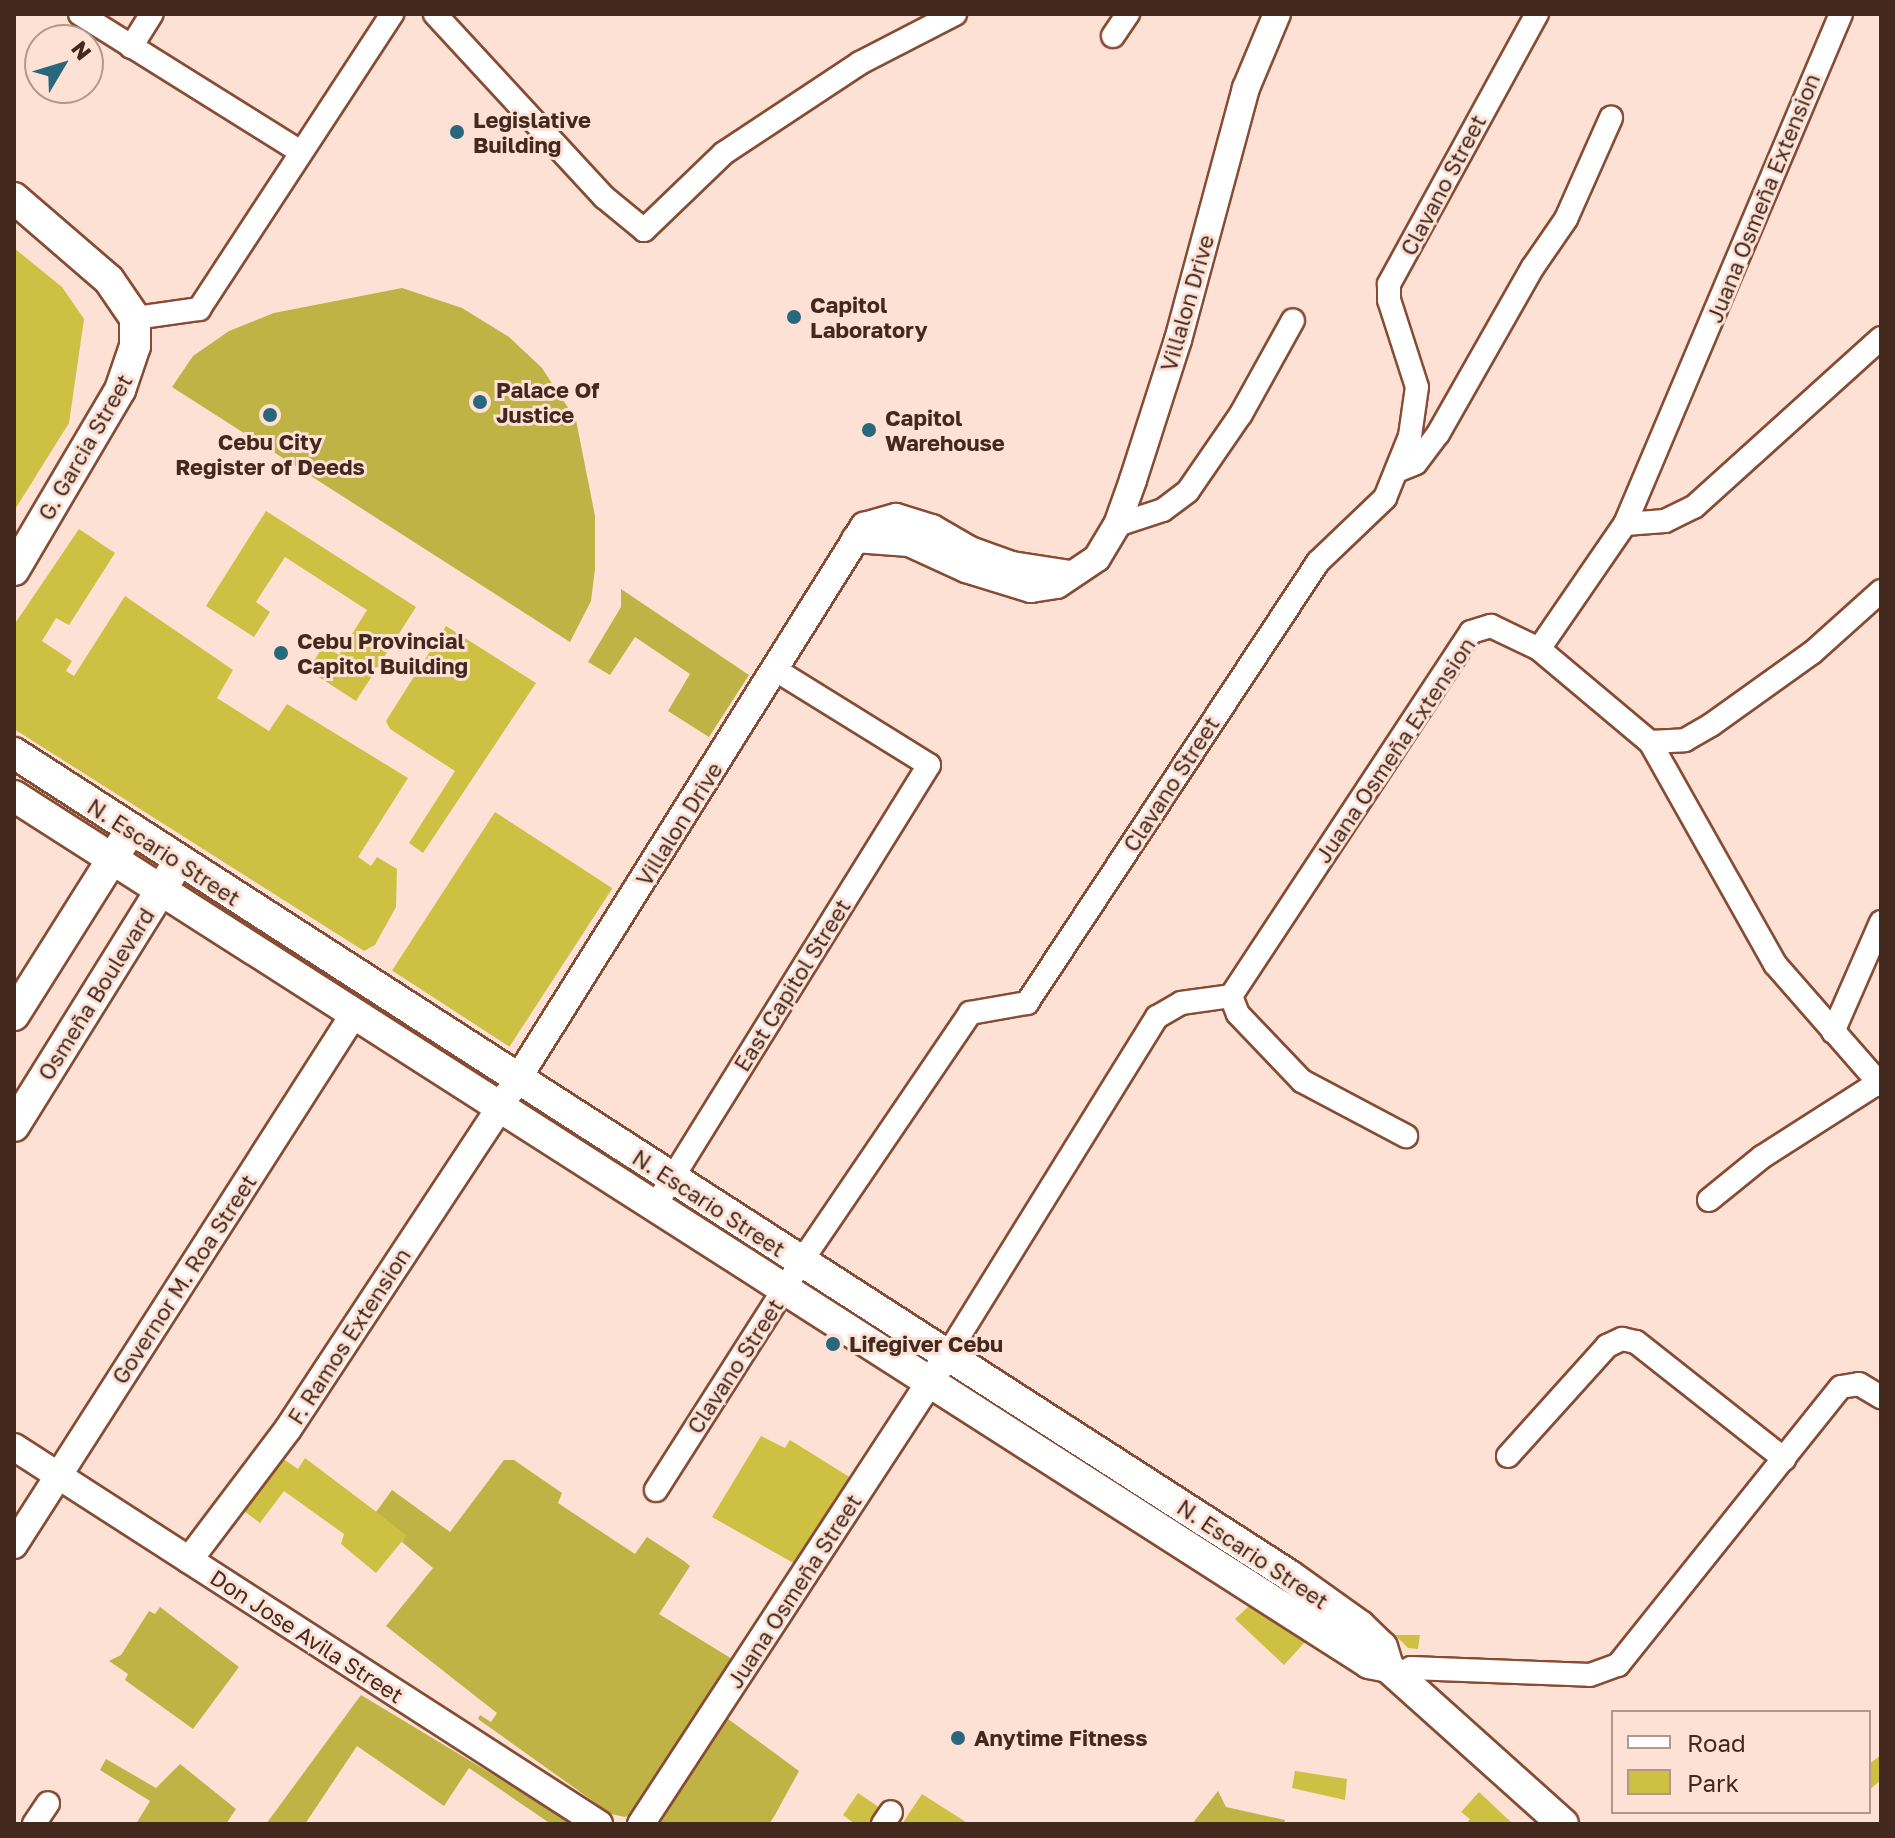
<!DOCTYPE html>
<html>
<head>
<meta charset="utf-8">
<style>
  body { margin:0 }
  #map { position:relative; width:1895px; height:1838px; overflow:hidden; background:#fde1d5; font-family:"Golos Text",sans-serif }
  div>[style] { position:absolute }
  .green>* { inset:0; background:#cec043; transform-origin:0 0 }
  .forest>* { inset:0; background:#bfb346 }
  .roads { filter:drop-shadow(2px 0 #874c33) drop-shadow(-2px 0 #874c33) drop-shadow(0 2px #874c33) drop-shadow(0 -2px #874c33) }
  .minor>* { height:22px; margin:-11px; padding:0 11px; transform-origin:11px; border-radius:11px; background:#fff }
  .tertiary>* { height:26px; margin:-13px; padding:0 13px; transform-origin:13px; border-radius:13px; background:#fff }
  .secondary>* { height:30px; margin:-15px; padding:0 15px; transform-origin:15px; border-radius:15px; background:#fff }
  .dots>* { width:22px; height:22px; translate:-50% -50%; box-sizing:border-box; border:4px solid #fde1d5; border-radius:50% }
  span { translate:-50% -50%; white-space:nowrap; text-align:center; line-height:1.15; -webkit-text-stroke:6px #fde1d5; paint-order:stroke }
  .poi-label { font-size:22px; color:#42281d; font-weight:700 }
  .left { translate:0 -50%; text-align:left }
  .street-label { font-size:22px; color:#42281d }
  .frame { position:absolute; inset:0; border:16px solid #42281d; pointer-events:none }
  .legend { position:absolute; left:1611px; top:1710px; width:260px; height:104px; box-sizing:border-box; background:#fde1d5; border:2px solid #b2978b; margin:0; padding:10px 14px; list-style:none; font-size:24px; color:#42281d }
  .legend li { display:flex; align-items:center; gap:16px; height:40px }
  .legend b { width:40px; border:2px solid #b2978b }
  .north { position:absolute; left:24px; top:24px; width:80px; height:80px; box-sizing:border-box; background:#fde1d5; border:2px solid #b2978b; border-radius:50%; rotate:52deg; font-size:22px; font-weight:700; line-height:32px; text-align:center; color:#42281d }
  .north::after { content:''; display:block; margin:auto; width:28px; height:36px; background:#28677c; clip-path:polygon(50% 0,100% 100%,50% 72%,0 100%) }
</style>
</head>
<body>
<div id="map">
  <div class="green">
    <div style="clip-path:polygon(14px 248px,62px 287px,84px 319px,69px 423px,14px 511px)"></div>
    <div style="clip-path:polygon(266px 511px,416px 607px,356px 701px,308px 670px,324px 645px,339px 655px,367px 610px,285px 557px,256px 602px,270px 612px,254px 637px,206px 606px)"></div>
    <div style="clip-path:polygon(79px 529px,115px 553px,69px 625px,56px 618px,42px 641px,72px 661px,66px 671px,74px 676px,125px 596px,233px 670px,217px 698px,269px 731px,287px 704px,408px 778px,358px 857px,371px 866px,377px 857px,397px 869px,396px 907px,375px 945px,364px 951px,14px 729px,14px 625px)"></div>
    <div style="clip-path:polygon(446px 626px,536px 683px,423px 853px,409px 843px,455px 771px,390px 729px,386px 721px)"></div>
    <div style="left:495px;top:812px;width:140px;height:189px;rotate:33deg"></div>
    <div style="clip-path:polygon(761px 1436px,785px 1448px,790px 1440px,851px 1478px,797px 1565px,712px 1517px)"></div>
    <div style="clip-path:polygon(279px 1456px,298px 1469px,305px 1458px,407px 1535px,376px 1573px,341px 1544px,344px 1534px,284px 1491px,260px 1523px,240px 1508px)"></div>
    <div style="clip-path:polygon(1249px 1606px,1306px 1641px,1284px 1665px,1235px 1619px)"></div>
    <div style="clip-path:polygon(1395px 1635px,1420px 1635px,1418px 1649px,1408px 1648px)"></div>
    <div style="clip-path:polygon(1881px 1755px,1881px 1780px,1869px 1790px,1869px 1764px)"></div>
    <div style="clip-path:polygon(1295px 1771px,1347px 1779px,1345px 1800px,1292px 1788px)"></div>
    <div style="clip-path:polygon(1479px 1792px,1513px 1824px,1466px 1824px,1470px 1819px,1461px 1812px)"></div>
    <div style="clip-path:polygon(858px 1793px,883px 1810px,874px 1824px,855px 1824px,843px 1815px)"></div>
    <div style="clip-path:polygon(922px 1794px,969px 1824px,902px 1824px)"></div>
  </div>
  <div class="forest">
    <div style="clip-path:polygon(402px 288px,462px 308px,509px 337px,542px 368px,576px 420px,595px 516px,595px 569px,591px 601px,570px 642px,172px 387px,193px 356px,229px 331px,274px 313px)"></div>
    <div style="clip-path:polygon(621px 589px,749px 675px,709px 737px,668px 711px,690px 674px,635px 637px,610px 675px,588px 662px,621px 607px)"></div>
    <div style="clip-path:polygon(504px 1460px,514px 1460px,562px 1493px,558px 1503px,635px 1554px,647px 1537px,684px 1561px,690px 1566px,659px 1614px,732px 1659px,641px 1809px,625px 1817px,611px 1814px,478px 1719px,480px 1715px,491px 1722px,497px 1713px,386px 1626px,433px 1568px,402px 1542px,406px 1535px,376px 1512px,392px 1490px,450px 1532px)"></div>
    <div style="clip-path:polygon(160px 1607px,239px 1667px,193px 1729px,125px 1680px,128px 1674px,109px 1661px,121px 1655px,149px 1611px,155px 1614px)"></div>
    <div style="clip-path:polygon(361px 1695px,575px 1824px,551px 1824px,469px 1768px,444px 1806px,357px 1746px,305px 1824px,266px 1824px)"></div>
    <div style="clip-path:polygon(724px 1716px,799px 1771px,775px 1815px,769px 1824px,660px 1824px)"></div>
    <div style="clip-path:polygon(106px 1759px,156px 1788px,180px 1764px,236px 1809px,226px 1824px,136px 1824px,150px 1801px,100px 1770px)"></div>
    <div style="clip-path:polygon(1218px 1791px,1226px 1807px,1285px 1820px,1284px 1824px,1192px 1824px)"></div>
  </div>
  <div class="roads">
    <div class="minor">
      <div style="left:80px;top:14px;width:258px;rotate:32deg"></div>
      <div style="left:435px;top:14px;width:249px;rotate:47.3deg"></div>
      <div style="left:604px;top:197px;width:52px;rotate:39.5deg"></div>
      <div style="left:644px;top:230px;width:111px;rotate:-43.9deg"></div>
      <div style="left:724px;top:153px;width:163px;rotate:-33.5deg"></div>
      <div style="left:860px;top:63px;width:107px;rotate:-27.3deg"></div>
      <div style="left:1113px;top:36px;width:27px;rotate:-56deg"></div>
      <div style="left:131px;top:47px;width:39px;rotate:-58deg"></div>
      <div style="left:135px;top:318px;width:65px;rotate:-8deg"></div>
      <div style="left:199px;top:309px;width:353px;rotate:-56.8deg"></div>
      <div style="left:1399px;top:470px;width:18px;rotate:-22deg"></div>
      <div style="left:1416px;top:463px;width:36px;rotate:-53deg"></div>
      <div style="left:1438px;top:434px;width:192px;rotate:-60.4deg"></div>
      <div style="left:1533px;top:267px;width:58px;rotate:-55.5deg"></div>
      <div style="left:1566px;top:219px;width:111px;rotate:-66deg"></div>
      <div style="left:1625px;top:524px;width:40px;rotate:-4.3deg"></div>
      <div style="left:1665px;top:521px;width:32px;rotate:-26deg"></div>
      <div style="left:1694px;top:507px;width:252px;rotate:-42.1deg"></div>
      <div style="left:1117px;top:525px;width:48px;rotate:-18.1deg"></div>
      <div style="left:1163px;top:510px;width:31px;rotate:-37deg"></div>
      <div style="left:1188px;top:491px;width:93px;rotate:-55.5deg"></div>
      <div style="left:1241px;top:414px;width:107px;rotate:-61deg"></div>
      <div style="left:1539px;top:649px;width:152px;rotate:-55.5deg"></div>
      <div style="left:1625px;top:524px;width:554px;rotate:-67.05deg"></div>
      <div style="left:1650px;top:742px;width:35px;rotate:-3deg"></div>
      <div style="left:1685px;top:740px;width:30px;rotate:-30deg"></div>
      <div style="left:1711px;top:725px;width:125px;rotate:-35.6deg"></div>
      <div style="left:1813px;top:652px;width:91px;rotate:-41.9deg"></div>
      <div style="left:1231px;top:996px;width:436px;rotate:-56.6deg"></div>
      <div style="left:1471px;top:632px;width:21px;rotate:-17deg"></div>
      <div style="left:1491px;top:626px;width:53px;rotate:25.6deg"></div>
      <div style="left:1539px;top:649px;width:145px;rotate:40deg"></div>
      <div style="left:1650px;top:742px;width:255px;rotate:60.6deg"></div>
      <div style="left:1775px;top:964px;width:161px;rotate:48.8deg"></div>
      <div style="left:1231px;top:996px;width:19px;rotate:69deg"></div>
      <div style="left:1238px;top:1014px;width:93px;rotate:46.3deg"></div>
      <div style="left:1302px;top:1081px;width:118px;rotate:27.9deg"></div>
      <div style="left:1833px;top:1032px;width:120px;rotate:-66.4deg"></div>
      <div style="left:1709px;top:1200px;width:68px;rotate:-39.1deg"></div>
      <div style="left:1762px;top:1157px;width:141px;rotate:-32.6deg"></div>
      <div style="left:655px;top:1206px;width:519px;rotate:-58.15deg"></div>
      <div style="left:929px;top:765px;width:180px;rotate:-148.2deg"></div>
      <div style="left:946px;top:1357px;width:400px;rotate:-58.2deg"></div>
      <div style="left:1157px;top:1017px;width:28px;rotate:-30deg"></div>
      <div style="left:1181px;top:1003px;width:50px;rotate:-8deg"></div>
      <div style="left:1508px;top:1456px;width:148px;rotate:-48deg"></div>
      <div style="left:1607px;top:1346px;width:17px;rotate:-25deg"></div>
      <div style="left:1622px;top:1339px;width:14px;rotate:12deg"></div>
      <div style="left:1636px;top:1342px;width:189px;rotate:38.3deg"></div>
      <div style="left:656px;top:1490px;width:270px;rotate:-57.5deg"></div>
      <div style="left:801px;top:1262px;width:301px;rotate:-55.8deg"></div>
      <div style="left:970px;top:1013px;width:58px;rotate:-10deg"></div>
      <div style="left:1027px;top:1003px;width:528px;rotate:-56.58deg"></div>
      <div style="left:1318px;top:562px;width:93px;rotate:-43.7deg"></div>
      <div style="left:1385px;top:498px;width:67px;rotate:-68deg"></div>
      <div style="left:1410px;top:436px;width:49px;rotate:-81.9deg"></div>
      <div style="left:1417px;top:387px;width:91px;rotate:-107.8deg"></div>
      <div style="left:1389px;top:300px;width:16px;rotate:-90deg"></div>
      <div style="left:1389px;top:284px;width:308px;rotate:-61.3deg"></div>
      <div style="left:1398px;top:1676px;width:15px;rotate:-32deg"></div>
      <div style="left:1411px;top:1668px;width:179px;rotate:2.2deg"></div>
      <div style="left:1590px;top:1675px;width:30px;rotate:-20deg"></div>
      <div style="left:1618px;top:1665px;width:356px;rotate:-51.3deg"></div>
      <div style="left:1841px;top:1387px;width:18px;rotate:-9deg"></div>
      <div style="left:1859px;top:1384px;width:26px;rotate:31deg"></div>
      <div style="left:34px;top:1824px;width:25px;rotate:-56deg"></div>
      <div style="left:883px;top:1824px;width:14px;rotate:-56deg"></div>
    </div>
    <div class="tertiary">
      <div style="left:855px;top:539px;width:54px;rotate:4.2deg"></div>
      <div style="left:909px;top:543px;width:63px;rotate:24.5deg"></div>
      <div style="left:966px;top:569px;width:68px;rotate:17.1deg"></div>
      <div style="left:1031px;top:589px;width:26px;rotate:-9deg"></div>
      <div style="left:1057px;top:585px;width:48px;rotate:-34deg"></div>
      <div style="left:1097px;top:558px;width:39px;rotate:-59deg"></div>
      <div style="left:1117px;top:525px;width:48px;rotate:-70.4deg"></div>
      <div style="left:1133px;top:480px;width:147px;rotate:-72.2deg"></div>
      <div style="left:1178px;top:340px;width:261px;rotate:-74.9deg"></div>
      <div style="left:1246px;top:88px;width:80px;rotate:-67.3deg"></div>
      <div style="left:14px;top:1447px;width:696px;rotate:32.8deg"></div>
      <div style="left:14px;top:1545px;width:631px;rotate:-57.37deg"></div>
      <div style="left:189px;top:1560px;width:164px;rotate:-52.9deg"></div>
      <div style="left:288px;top:1429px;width:386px;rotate:-56.6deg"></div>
      <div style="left:500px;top:1107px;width:686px;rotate:-57.93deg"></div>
      <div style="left:864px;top:526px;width:33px;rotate:-16deg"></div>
      <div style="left:896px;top:517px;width:38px;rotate:17deg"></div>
      <div style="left:932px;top:528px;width:44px;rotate:30.1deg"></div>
      <div style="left:970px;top:550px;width:45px;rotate:19.7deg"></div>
      <div style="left:1012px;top:565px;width:59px;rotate:8.8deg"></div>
      <div style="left:641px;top:1824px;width:558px;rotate:-56.85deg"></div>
    </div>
    <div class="secondary">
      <div style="left:14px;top:198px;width:125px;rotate:40.8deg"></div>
      <div style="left:109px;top:280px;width:46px;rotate:55.6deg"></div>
      <div style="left:135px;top:318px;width:28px;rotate:90deg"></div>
      <div style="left:135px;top:346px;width:46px;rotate:108.8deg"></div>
      <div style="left:120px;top:390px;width:209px;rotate:120.5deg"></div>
      <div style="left:14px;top:753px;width:1518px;rotate:32.82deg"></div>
      <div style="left:1290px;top:1576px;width:86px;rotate:35.5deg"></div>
      <div style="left:1360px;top:1626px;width:30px;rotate:44deg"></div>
      <div style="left:1382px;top:1647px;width:21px;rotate:73deg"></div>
      <div style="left:14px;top:796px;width:1609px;rotate:32.61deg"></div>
      <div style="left:1369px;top:1663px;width:19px;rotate:12deg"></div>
      <div style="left:1388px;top:1667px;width:235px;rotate:41.9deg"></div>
      <div style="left:14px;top:1015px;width:204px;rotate:-57.8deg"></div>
      <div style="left:14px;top:1126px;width:297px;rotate:-58.1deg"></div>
    </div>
  </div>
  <div class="dots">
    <div style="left:457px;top:132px;background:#28677c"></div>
    <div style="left:794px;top:317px;background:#28677c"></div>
    <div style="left:480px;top:402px;background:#28677c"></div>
    <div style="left:270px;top:415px;background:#28677c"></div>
    <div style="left:869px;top:430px;background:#28677c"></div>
    <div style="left:281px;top:653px;background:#28677c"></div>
    <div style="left:833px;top:1344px;background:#28677c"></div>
    <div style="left:958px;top:1738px;background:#28677c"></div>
  </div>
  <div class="poi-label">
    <span class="left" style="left:473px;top:132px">Legislative<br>Building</span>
    <span class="left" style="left:810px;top:317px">Capitol<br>Laboratory</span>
    <span class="left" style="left:496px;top:402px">Palace Of<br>Justice</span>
    <span class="left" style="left:885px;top:430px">Capitol<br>Warehouse</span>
    <span style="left:270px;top:454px">Cebu City<br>Register of Deeds</span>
    <span class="left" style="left:297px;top:653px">Cebu Provincial<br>Capitol Building</span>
    <span class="left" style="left:849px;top:1344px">Lifegiver Cebu</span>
    <span class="left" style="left:974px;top:1738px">Anytime Fitness</span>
  </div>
  <div class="street-label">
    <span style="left:1443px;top:185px;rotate:-62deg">Clavano Street</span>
    <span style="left:1763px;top:198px;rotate:-68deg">Juana Osmeña Extension</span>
    <span style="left:1187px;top:303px;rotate:-74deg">Villalon Drive</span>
    <span style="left:85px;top:447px;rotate:-60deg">G. Garcia Street</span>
    <span style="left:1395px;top:750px;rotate:-56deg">Juana Osmeña Extension</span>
    <span style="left:1171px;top:784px;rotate:-57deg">Clavano Street</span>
    <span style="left:679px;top:824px;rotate:-58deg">Villalon Drive</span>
    <span style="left:164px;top:852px;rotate:33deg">N. Escario Street</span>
    <span style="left:792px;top:985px;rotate:-58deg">East Capitol Street</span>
    <span style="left:96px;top:994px;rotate:-58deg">Osmeña Boulevard</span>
    <span style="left:709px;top:1203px;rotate:33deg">N. Escario Street</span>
    <span style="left:184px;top:1279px;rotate:-57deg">Governor M. Roa Street</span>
    <span style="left:349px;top:1336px;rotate:-57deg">F. Ramos Extension</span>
    <span style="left:735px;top:1366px;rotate:-57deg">Clavano Street</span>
    <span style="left:1253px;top:1554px;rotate:34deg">N. Escario Street</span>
    <span style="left:794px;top:1591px;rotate:-57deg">Juana Osmeña Street</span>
    <span style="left:307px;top:1636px;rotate:33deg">Don Jose Avila Street</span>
  </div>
  <div class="frame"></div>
  <ul class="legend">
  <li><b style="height:10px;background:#fff"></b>Road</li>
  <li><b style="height:22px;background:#cec043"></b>Park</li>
  </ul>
  <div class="north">N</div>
</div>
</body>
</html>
